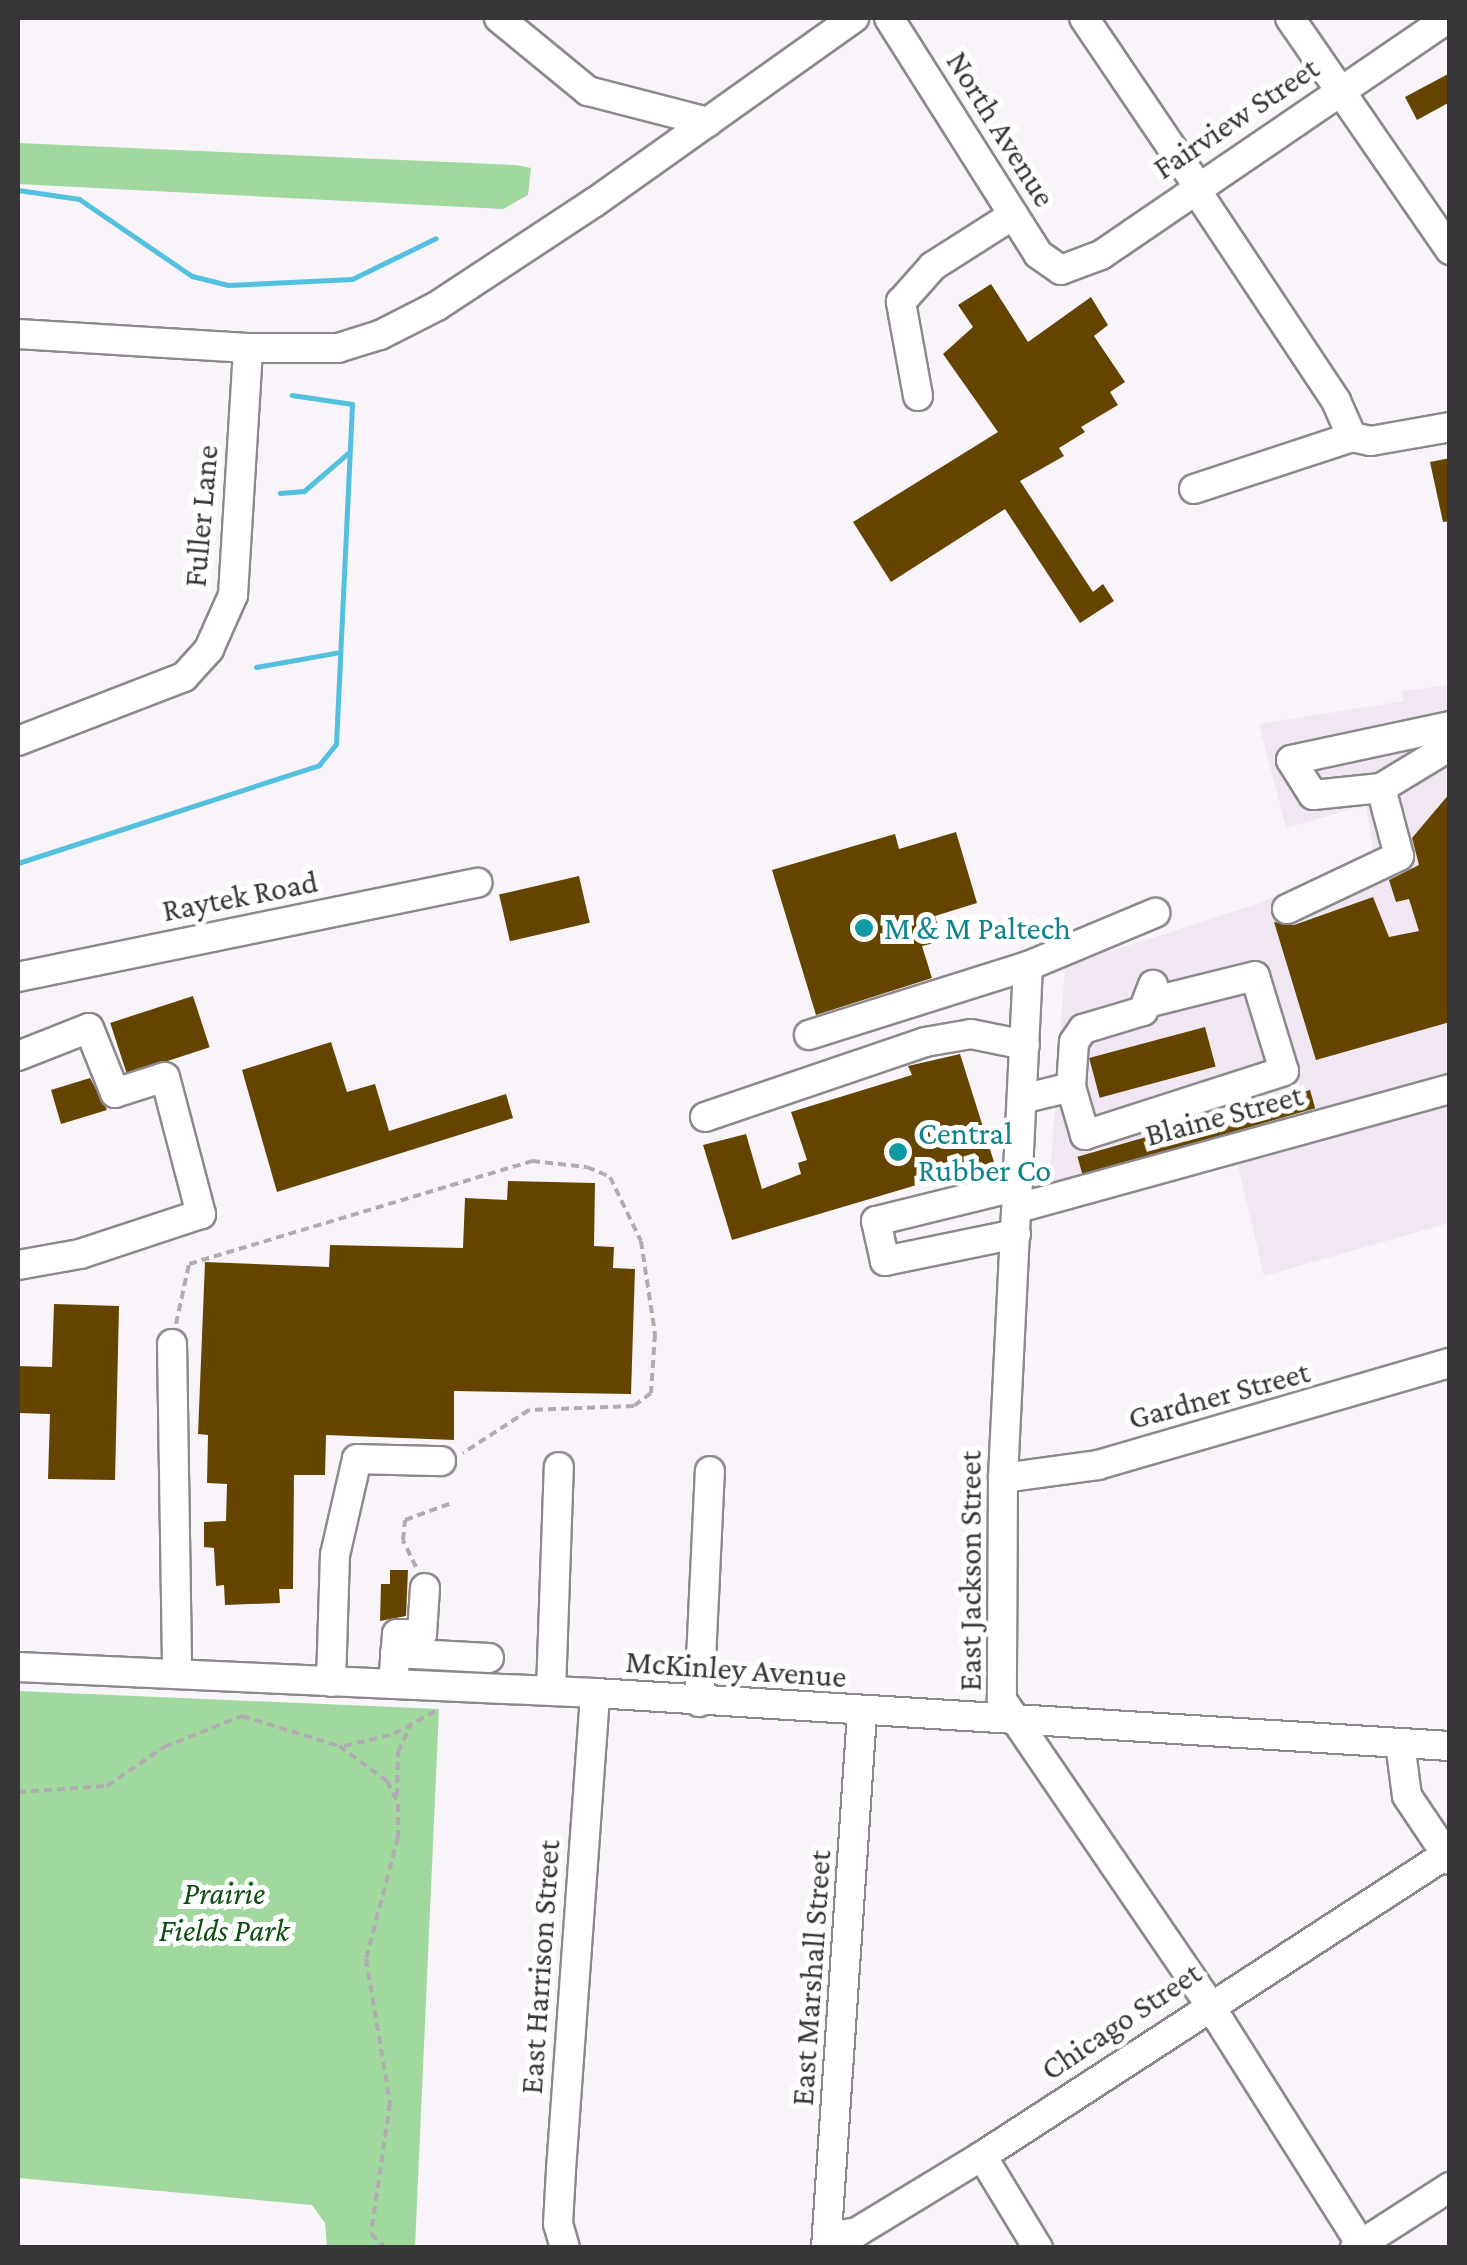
<!DOCTYPE html>
<html>
<head>
<meta charset="utf-8">
<style>
  body { margin:0 }
  #map { position:relative; width:1467px; height:2265px; overflow:hidden; background:#f8f4f9; font-family:"Crimson Pro",serif }
  div>[style] { position:absolute }
  .built>* { inset:0; background:#f0e7f3 }
  .green>* { inset:0; background:#a0d89e }
  .stream>* { height:5px; margin:-2.5px; padding:0 2.5px; transform-origin:2.5px; border-radius:2.5px; background:#54c0df }
  .building>* { inset:0; background:#654400; transform-origin:0 0 }
  .path>* { height:4px; margin-top:-2px; transform-origin:0; background:repeating-linear-gradient(90deg,#afacb0 0 8px,transparent 0 13px) }
  .roads { filter:drop-shadow(2px 0 #8c898d) drop-shadow(-2px 0 #8c898d) drop-shadow(0 2px #8c898d) drop-shadow(0 -2px #8c898d) }
  .minor>* { height:28px; margin:-14px; padding:0 14px; transform-origin:14px; border-radius:14px; background:#fff }
  .dots>* { width:28px; height:28px; translate:-50% -50%; box-sizing:border-box; border:5px solid #fff; border-radius:50% }
  span { translate:-50% -50%; white-space:nowrap; text-align:center; line-height:1.15; -webkit-text-stroke:10px #fff; paint-order:stroke }
  .street-label { font-size:32px; color:#373537 }
  .culture-label { font-size:32px; color:#0d838f }
  .left { translate:0 -50%; text-align:left }
  .park-label { font-size:32px; color:#0e4d12; font-style:italic }
  .frame { position:absolute; inset:0; border:20px solid #373537; pointer-events:none }
</style>
</head>
<body>
<div id="map">
  <div class="built">
    <div style="clip-path:polygon(1449px 685px,1449px 1223px,1264px 1276px,1232px 1140px,1049px 1191px,1065px 966px,1263px 902px,1373px 852px,1366px 805px,1286px 828px,1259px 724px,1404px 701px,1402px 691px)"></div>
  </div>
  <div class="green">
    <div style="clip-path:polygon(18px 143px,516px 165px,531px 168px,528px 195px,503px 209px,18px 184px)"></div>
    <div style="clip-path:polygon(18px 1691px,439px 1709px,415px 2247px,327px 2247px,325px 2223px,312px 2205px,18px 2178px)"></div>
  </div>
  <div class="stream">
    <div style="left:18px;top:190px;width:62px;rotate:8.4deg"></div>
    <div style="left:79px;top:199px;width:137px;rotate:34.3deg"></div>
    <div style="left:192px;top:276px;width:37px;rotate:14deg"></div>
    <div style="left:228px;top:285px;width:124px;rotate:-2.8deg"></div>
    <div style="left:352px;top:279px;width:93px;rotate:-26deg"></div>
    <div style="left:280px;top:493px;width:24px;rotate:-5deg"></div>
    <div style="left:304px;top:491px;width:58px;rotate:-40.8deg"></div>
    <div style="left:256px;top:667px;width:85px;rotate:-10.1deg"></div>
    <div style="left:18px;top:863px;width:317px;rotate:-18deg"></div>
    <div style="left:319px;top:765px;width:27px;rotate:-51deg"></div>
    <div style="left:336px;top:744px;width:340px;rotate:-87.3deg"></div>
    <div style="left:352px;top:404px;width:61px;rotate:-171.5deg"></div>
  </div>
  <div class="building">
    <div style="clip-path:polygon(1450px 73px,1450px 102px,1417px 120px,1405px 97px)"></div>
    <div style="clip-path:polygon(991px 284px,1028px 342px,1091px 297px,1108px 325px,1094px 336px,1125px 382px,1110px 392px,1118px 405px,1081px 427px,1085px 432px,1059px 448px,1064px 456px,1020px 481px,1093px 592px,1103px 584px,1114px 601px,1080px 623px,1005px 509px,891px 582px,853px 522px,998px 432px,943px 354px,973px 327px,958px 305px)"></div>
    <div style="clip-path:polygon(1450px 458px,1450px 521px,1443px 522px,1430px 462px)"></div>
    <div style="clip-path:polygon(1450px 793px,1450px 1022px,1316px 1060px,1274px 922px,1294px 925px,1373px 897px,1389px 937px,1419px 931px,1409px 899px,1396px 902px,1389px 880px,1419px 865px,1412px 838px)"></div>
    <div style="clip-path:polygon(956px 832px,977px 903px,935px 916px,942px 941px,922px 946px,932px 978px,816px 1015px,772px 870px,895px 834px,899px 849px)"></div>
    <div style="left:579px;top:876px;width:48px;height:82px;rotate:77deg"></div>
    <div style="left:193px;top:996px;width:54px;height:87px;rotate:72deg"></div>
    <div style="left:1205px;top:1027px;width:41px;height:120px;rotate:75deg"></div>
    <div style="clip-path:polygon(331px 1042px,347px 1092px,375px 1084px,389px 1131px,506px 1094px,513px 1118px,277px 1192px,242px 1070px)"></div>
    <div style="clip-path:polygon(960px 1054px,994px 1162px,732px 1240px,703px 1145px,746px 1134px,762px 1189px,801px 1174px,798px 1163px,807px 1160px,791px 1112px,912px 1075px,908px 1066px)"></div>
    <div style="clip-path:polygon(90px 1078px,107px 1110px,61px 1124px,51px 1090px)"></div>
    <div style="left:1310px;top:1090px;width:19px;height:242px;rotate:74deg"></div>
    <div style="clip-path:polygon(508px 1181px,595px 1183px,594px 1246px,614px 1247px,613px 1268px,635px 1269px,631px 1394px,454px 1391px,454px 1440px,326px 1435px,325px 1475px,294px 1475px,293px 1589px,279px 1589px,280px 1603px,225px 1605px,224px 1585px,216px 1586px,214px 1548px,204px 1547px,204px 1522px,226px 1521px,227px 1484px,207px 1483px,208px 1435px,198px 1434px,205px 1262px,329px 1267px,330px 1245px,463px 1248px,465px 1198px,507px 1200px)"></div>
    <div style="clip-path:polygon(54px 1304px,119px 1306px,115px 1480px,48px 1479px,50px 1414px,18px 1413px,18px 1366px,52px 1367px)"></div>
    <div style="clip-path:polygon(390px 1570px,408px 1570px,406px 1616px,380px 1621px,381px 1584px,390px 1584px)"></div>
  </div>
  <div class="path">
    <div style="left:176px;top:1324px;width:61px;rotate:-77.8deg"></div>
    <div style="left:189px;top:1264px;width:358px;rotate:-16.7deg"></div>
    <div style="left:532px;top:1161px;width:55px;rotate:6.2deg"></div>
    <div style="left:587px;top:1167px;width:25px;rotate:23deg"></div>
    <div style="left:610px;top:1177px;width:71px;rotate:64.2deg"></div>
    <div style="left:641px;top:1241px;width:94px;rotate:81.4deg"></div>
    <div style="left:655px;top:1334px;width:59px;rotate:93.9deg"></div>
    <div style="left:651px;top:1393px;width:21px;rotate:143deg"></div>
    <div style="left:634px;top:1406px;width:105px;rotate:177.8deg"></div>
    <div style="left:529px;top:1410px;width:79px;rotate:146.9deg"></div>
    <div style="left:416px;top:1567px;width:30px;rotate:-116deg"></div>
    <div style="left:403px;top:1540px;width:20px;rotate:-84deg"></div>
    <div style="left:405px;top:1520px;width:50px;rotate:-19.9deg"></div>
    <div style="left:344px;top:1746px;width:51px;rotate:-13.5deg"></div>
    <div style="left:394px;top:1734px;width:51px;rotate:-29.1deg"></div>
    <div style="left:18px;top:1792px;width:89px;rotate:-3.9deg"></div>
    <div style="left:107px;top:1786px;width:69px;rotate:-34.4deg"></div>
    <div style="left:164px;top:1747px;width:84px;rotate:-21.7deg"></div>
    <div style="left:242px;top:1716px;width:102px;rotate:17.2deg"></div>
    <div style="left:339px;top:1746px;width:59px;rotate:36.1deg"></div>
    <div style="left:387px;top:1781px;width:25px;rotate:64deg"></div>
    <div style="left:398px;top:1804px;width:33px;rotate:90deg"></div>
    <div style="left:398px;top:1837px;width:126px;rotate:104.7deg"></div>
    <div style="left:366px;top:1959px;width:146px;rotate:80.5deg"></div>
    <div style="left:390px;top:2103px;width:132px;rotate:98.3deg"></div>
    <div style="left:371px;top:2234px;width:21px;rotate:43deg"></div>
    <div style="left:397px;top:1796px;width:44px;rotate:-88.7deg"></div>
    <div style="left:398px;top:1752px;width:31px;rotate:-65deg"></div>
  </div>
  <div class="roads">
    <div class="minor">
      <div style="left:499px;top:18px;width:115px;rotate:39.4deg"></div>
      <div style="left:588px;top:91px;width:124px;rotate:14.5deg"></div>
      <div style="left:889px;top:18px;width:279px;rotate:57.7deg"></div>
      <div style="left:1038px;top:254px;width:28px;rotate:35deg"></div>
      <div style="left:1061px;top:270px;width:43px;rotate:-20.6deg"></div>
      <div style="left:1101px;top:255px;width:420px;rotate:-34.3deg"></div>
      <div style="left:1084px;top:18px;width:202px;rotate:55.9deg"></div>
      <div style="left:1290px;top:18px;width:282px;rotate:55.4deg"></div>
      <div style="left:1194px;top:187px;width:257px;rotate:56.4deg"></div>
      <div style="left:1336px;top:401px;width:39px;rotate:66deg"></div>
      <div style="left:1352px;top:437px;width:19px;rotate:12deg"></div>
      <div style="left:1371px;top:441px;width:80px;rotate:-10deg"></div>
      <div style="left:18px;top:334px;width:230px;rotate:3.5deg"></div>
      <div style="left:248px;top:348px;width:90px"></div>
      <div style="left:338px;top:348px;width:44px;rotate:-17.2deg"></div>
      <div style="left:380px;top:335px;width:64px;rotate:-27deg"></div>
      <div style="left:437px;top:306px;width:189px;rotate:-33.4deg"></div>
      <div style="left:595px;top:202px;width:318px;rotate:-35.4deg"></div>
      <div style="left:918px;top:396px;width:96px;rotate:-100.3deg"></div>
      <div style="left:901px;top:302px;width:48px;rotate:-48.4deg"></div>
      <div style="left:933px;top:266px;width:95px;rotate:-32.5deg"></div>
      <div style="left:1194px;top:489px;width:166px;rotate:-18.2deg"></div>
      <div style="left:18px;top:741px;width:178px;rotate:-21.1deg"></div>
      <div style="left:184px;top:677px;width:38px;rotate:-48deg"></div>
      <div style="left:209px;top:649px;width:59px;rotate:-66deg"></div>
      <div style="left:233px;top:595px;width:247px;rotate:-86.5deg"></div>
      <div style="left:1381px;top:788px;width:68px;rotate:174.1deg"></div>
      <div style="left:1313px;top:795px;width:41px;rotate:-122.2deg"></div>
      <div style="left:1291px;top:760px;width:163px;rotate:-12.1deg"></div>
      <div style="left:1287px;top:909px;width:124px;rotate:-25.3deg"></div>
      <div style="left:1399px;top:856px;width:70px;rotate:-104.8deg"></div>
      <div style="left:1381px;top:788px;width:81px;rotate:-31.3deg"></div>
      <div style="left:1028px;top:966px;width:513px;rotate:92.8deg"></div>
      <div style="left:1003px;top:1478px;width:222px;rotate:90.3deg"></div>
      <div style="left:1002px;top:1700px;width:368px;rotate:55.7deg"></div>
      <div style="left:1209px;top:2004px;width:289px;rotate:57.7deg"></div>
      <div style="left:18px;top:977px;width:469px;rotate:-11.6deg"></div>
      <div style="left:809px;top:1035px;width:230px;rotate:-17.5deg"></div>
      <div style="left:1028px;top:966px;width:138px;rotate:-22.7deg"></div>
      <div style="left:18px;top:1056px;width:76px;rotate:-21.5deg"></div>
      <div style="left:89px;top:1028px;width:70px;rotate:68.2deg"></div>
      <div style="left:115px;top:1093px;width:52px;rotate:-17.7deg"></div>
      <div style="left:165px;top:1077px;width:142px;rotate:75.3deg"></div>
      <div style="left:201px;top:1214px;width:127px;rotate:161.7deg"></div>
      <div style="left:80px;top:1254px;width:63px;rotate:169.9deg"></div>
      <div style="left:1071px;top:1087px;width:50px;rotate:73.7deg"></div>
      <div style="left:1085px;top:1135px;width:209px;rotate:-17.8deg"></div>
      <div style="left:1284px;top:1071px;width:99px;rotate:-107deg"></div>
      <div style="left:1255px;top:976px;width:107px;rotate:166deg"></div>
      <div style="left:1022px;top:1099px;width:50px;rotate:-13.8deg"></div>
      <div style="left:1071px;top:1087px;width:45px;rotate:-86.2deg"></div>
      <div style="left:1074px;top:1042px;width:16px;rotate:-55deg"></div>
      <div style="left:1083px;top:1029px;width:63px;rotate:-16.7deg"></div>
      <div style="left:1143px;top:1011px;width:28px;rotate:-69deg"></div>
      <div style="left:705px;top:1117px;width:232px;rotate:-18.8deg"></div>
      <div style="left:925px;top:1042px;width:47px;rotate:-9.9deg"></div>
      <div style="left:971px;top:1034px;width:55px;rotate:11.5deg"></div>
      <div style="left:1018px;top:1208px;width:448px;rotate:-15.4deg"></div>
      <div style="left:1016px;top:1234px;width:134px;rotate:168.4deg"></div>
      <div style="left:885px;top:1261px;width:41px;rotate:-102.7deg"></div>
      <div style="left:876px;top:1221px;width:146px;rotate:-13.8deg"></div>
      <div style="left:172px;top:1344px;width:330px;rotate:89.1deg"></div>
      <div style="left:1003px;top:1478px;width:96px;rotate:-7.8deg"></div>
      <div style="left:1098px;top:1465px;width:366px;rotate:-16.2deg"></div>
      <div style="left:395px;top:1653px;width:94px;rotate:3deg"></div>
      <div style="left:18px;top:1667px;width:578px;rotate:2.58deg"></div>
      <div style="left:595px;top:1693px;width:857px;rotate:3.55deg"></div>
      <div style="left:331px;top:1682px;width:127px;rotate:-88.2deg"></div>
      <div style="left:335px;top:1555px;width:98px;rotate:-77.1deg"></div>
      <div style="left:357px;top:1459px;width:84px;rotate:1.4deg"></div>
      <div style="left:393px;top:1684px;width:50px;rotate:-85.4deg"></div>
      <div style="left:397px;top:1634px;width:25px"></div>
      <div style="left:422px;top:1634px;width:46px;rotate:-86.3deg"></div>
      <div style="left:551px;top:1691px;width:224px;rotate:-88deg"></div>
      <div style="left:699px;top:1702px;width:231px;rotate:-87.3deg"></div>
      <div style="left:1400px;top:1743px;width:53px;rotate:82.5deg"></div>
      <div style="left:1407px;top:1796px;width:77px;rotate:56.1deg"></div>
      <div style="left:982px;top:2156px;width:108px;rotate:58.7deg"></div>
      <div style="left:827px;top:2237px;width:30px;rotate:-9deg"></div>
      <div style="left:857px;top:2232px;width:146px;rotate:-31.3deg"></div>
      <div style="left:982px;top:2156px;width:558px;rotate:-33.01deg"></div>
      <div style="left:565px;top:2248px;width:25px;rotate:-106deg"></div>
      <div style="left:558px;top:2224px;width:54px;rotate:-86.8deg"></div>
      <div style="left:561px;top:2170px;width:478px;rotate:-85.9deg"></div>
      <div style="left:826px;top:2248px;width:536px;rotate:-86.15deg"></div>
      <div style="left:1355px;top:2248px;width:113px;rotate:-32.7deg"></div>
    </div>
  </div>
  <div class="dots">
    <div style="left:864px;top:928px;background:#0f9aa8"></div>
    <div style="left:898px;top:1152px;background:#0f9aa8"></div>
  </div>
  <div class="street-label">
    <span style="left:1236px;top:118px;rotate:-34deg">Fairview Street</span>
    <span style="left:1001px;top:129px;rotate:58deg">North Avenue</span>
    <span style="left:201px;top:516px;rotate:-85deg">Fuller Lane</span>
    <span style="left:240px;top:896px;rotate:-11deg">Raytek Road</span>
    <span style="left:1224px;top:1115px;rotate:-15deg">Blaine Street</span>
    <span style="left:1219px;top:1395px;rotate:-15deg">Gardner Street</span>
    <span style="left:970px;top:1571px;rotate:-90deg">East Jackson Street</span>
    <span style="left:736px;top:1669px;rotate:4deg">McKinley Avenue</span>
    <span style="left:540px;top:1967px;rotate:-86deg">East Harrison Street</span>
    <span style="left:811px;top:1978px;rotate:-86deg">East Marshall Street</span>
    <span style="left:1121px;top:2021px;rotate:-34deg">Chicago Street</span>
  </div>
  <div class="culture-label">
    <span class="left" style="left:884px;top:928px">M &amp; M Paltech</span>
    <span class="left" style="left:918px;top:1152px">Central<br>Rubber Co</span>
  </div>
  <div class="park-label">
    <span style="left:224px;top:1912px">Prairie<br>Fields Park</span>
  </div>
  <div class="frame"></div>
</div>
</body>
</html>
